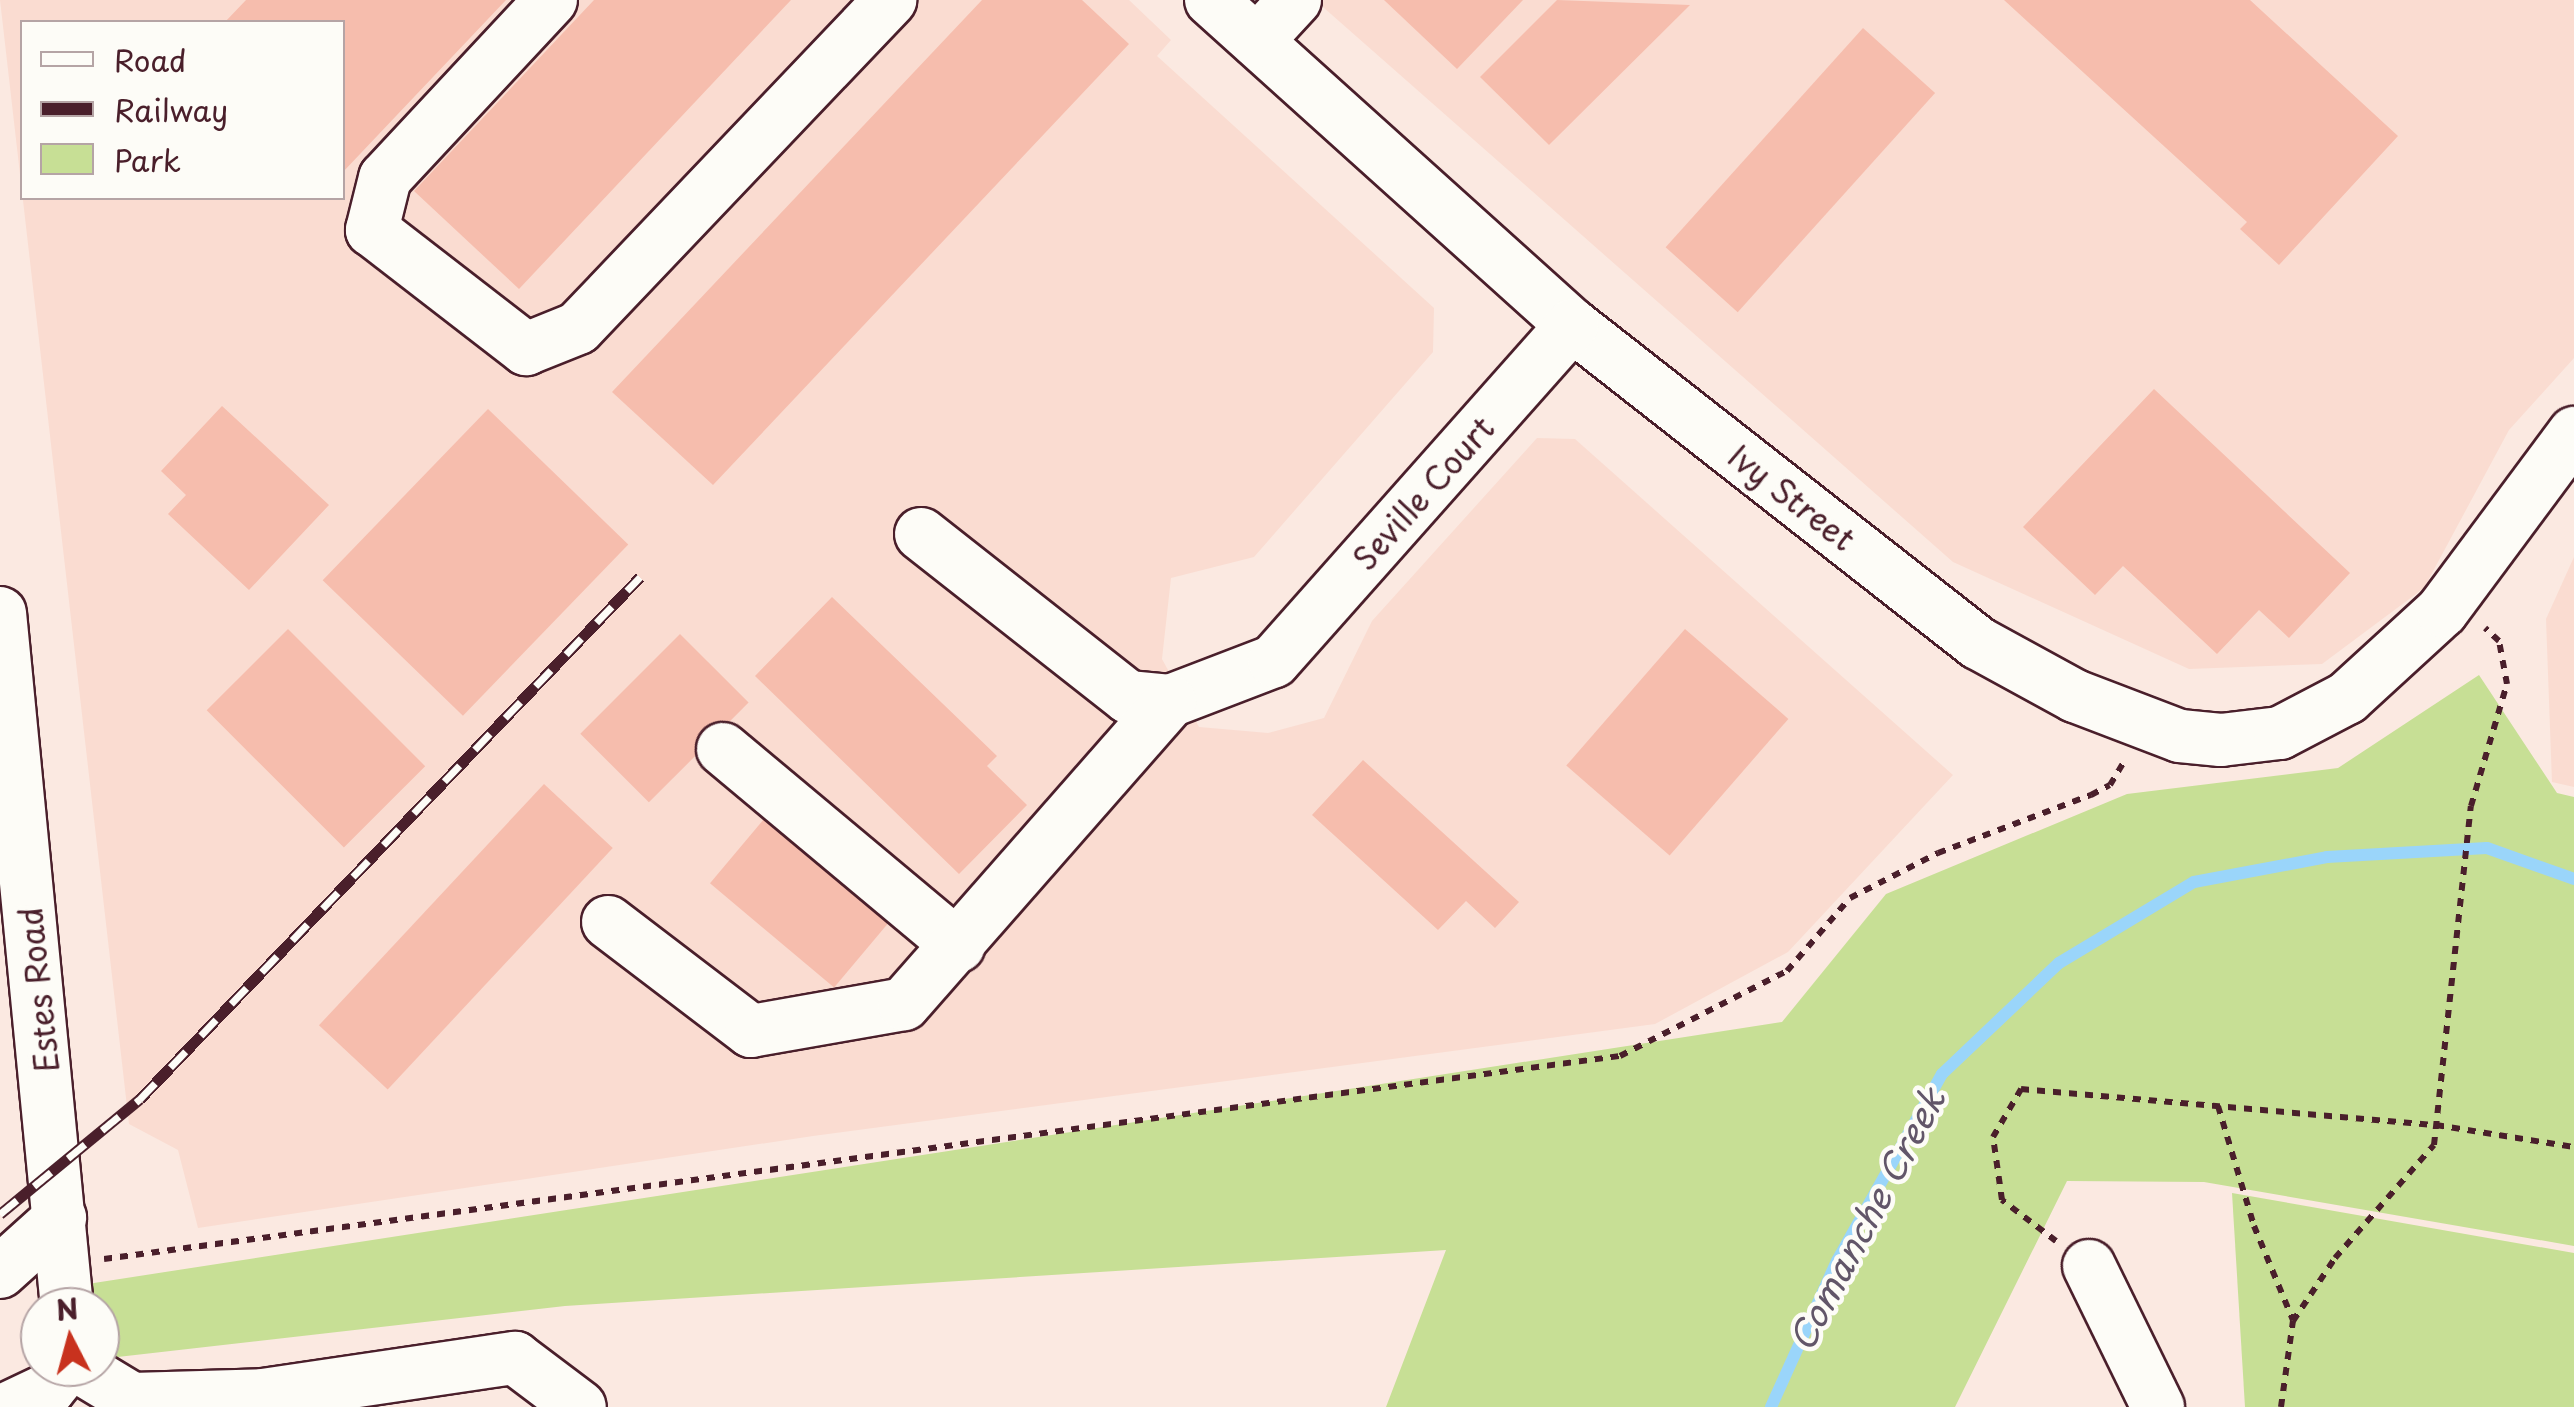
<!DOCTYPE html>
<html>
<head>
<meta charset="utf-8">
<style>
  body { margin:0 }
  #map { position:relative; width:2574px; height:1407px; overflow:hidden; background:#fbe9e1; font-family:"Playpen Sans",sans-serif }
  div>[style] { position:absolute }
  .built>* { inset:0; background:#fadcd1 }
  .green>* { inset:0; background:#c7df95 }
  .stream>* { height:12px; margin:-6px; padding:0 6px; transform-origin:6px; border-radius:6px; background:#9ad5fa }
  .building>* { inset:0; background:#f6bdad; transform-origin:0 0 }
  .path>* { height:6px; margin-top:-3px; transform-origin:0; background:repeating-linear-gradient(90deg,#4a1f2b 0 8px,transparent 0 16px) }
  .roads { filter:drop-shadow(2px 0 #4a1f2b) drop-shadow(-2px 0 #4a1f2b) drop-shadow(0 2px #4a1f2b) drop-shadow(0 -2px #4a1f2b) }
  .minor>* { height:52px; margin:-26px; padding:0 26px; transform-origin:26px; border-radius:26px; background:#fdfcf7 }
  .rail>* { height:11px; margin-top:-5.5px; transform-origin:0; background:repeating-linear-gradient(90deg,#fdfcf7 0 22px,#4a1f2b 0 44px); box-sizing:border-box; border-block:2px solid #4a1f2b }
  span { translate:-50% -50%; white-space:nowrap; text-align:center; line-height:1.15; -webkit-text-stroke:9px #fdfcf7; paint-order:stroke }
  .street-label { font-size:32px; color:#4a1f2b }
  .water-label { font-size:35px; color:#625669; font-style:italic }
  .legend { position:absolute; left:20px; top:20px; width:325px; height:180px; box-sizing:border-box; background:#fdfcf7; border:2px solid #b5a4a5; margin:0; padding:12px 18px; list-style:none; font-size:30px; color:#4a1f2b }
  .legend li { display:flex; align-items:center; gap:20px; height:50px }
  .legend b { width:50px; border:2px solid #b5a4a5 }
  .north { position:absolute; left:20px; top:1287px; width:100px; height:100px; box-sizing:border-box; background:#fdfcf7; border:2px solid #b5a4a5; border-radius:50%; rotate:354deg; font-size:28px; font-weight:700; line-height:40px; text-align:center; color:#4a1f2b }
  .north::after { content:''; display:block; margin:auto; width:35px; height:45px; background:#c8321e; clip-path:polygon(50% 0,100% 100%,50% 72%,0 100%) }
</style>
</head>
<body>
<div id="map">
  <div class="built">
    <div style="clip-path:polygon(evenodd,0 0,1129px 0,1171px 40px,1157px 56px,1434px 308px,1433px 352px,1254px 557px,1171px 578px,1162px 659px,1199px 727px,1268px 733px,1324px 718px,1372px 621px,1537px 438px,1575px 439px,1953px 775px,1788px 952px,1655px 1024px,813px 1136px,198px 1228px,178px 1150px,129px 1124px,0 0,22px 22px,342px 22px,342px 198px,22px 198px,22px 22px)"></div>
    <div style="clip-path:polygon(1315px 0,2574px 0,2574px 358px,2509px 430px,2424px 588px,2322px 664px,2189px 669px,1953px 562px)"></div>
    <div style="clip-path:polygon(2574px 557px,2574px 787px,2552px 782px,2546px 619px)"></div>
  </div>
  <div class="green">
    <div style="clip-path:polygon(2479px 675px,2557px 793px,2574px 797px,2574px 1246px,2204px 1182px,2067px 1181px,1955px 1407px,1386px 1407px,1446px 1250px,565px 1306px,100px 1359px,100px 1307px,85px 1307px,81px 1285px,1782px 1022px,1886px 894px,2127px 794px,2338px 768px)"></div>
    <div style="clip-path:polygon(2232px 1193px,2574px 1253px,2574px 1407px,2245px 1407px)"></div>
  </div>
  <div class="stream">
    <div style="left:1771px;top:1407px;width:160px;rotate:-65.7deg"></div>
    <div style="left:1837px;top:1261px;width:214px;rotate:-60.7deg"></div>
    <div style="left:1942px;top:1074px;width:161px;rotate:-43.5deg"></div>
    <div style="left:2059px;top:963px;width:157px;rotate:-31deg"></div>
    <div style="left:2194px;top:882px;width:135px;rotate:-10.6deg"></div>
    <div style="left:2327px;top:857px;width:160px;rotate:-3.2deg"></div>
    <div style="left:2487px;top:848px;width:92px;rotate:19.6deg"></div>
  </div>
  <div class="building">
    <div style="clip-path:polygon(246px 0,506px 0,342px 173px,342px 22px,225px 22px)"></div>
    <div style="clip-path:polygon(594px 0,791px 0,519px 289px,414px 191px)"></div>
    <div style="clip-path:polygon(982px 0,1082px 0,1129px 44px,713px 485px,612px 392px)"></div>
    <div style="clip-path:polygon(1384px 0,1523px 0,1457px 69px)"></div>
    <div style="clip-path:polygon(1557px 0,1690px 5px,1549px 145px,1480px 77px)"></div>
    <div style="clip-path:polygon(2004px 0,2250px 0,2398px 136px,2279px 265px,2240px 229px,2247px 222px)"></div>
    <div style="left:1863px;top:28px;width:97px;height:295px;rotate:42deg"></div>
    <div style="clip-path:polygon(2154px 389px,2350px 573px,2289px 638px,2259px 610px,2217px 654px,2123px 566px,2095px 595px,2023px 527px)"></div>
    <div style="clip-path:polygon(222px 406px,329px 505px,249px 590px,168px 514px,186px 495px,161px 471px)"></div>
    <div style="left:488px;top:409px;width:195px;height:238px;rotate:44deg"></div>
    <div style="clip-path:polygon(832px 597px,997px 756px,987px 766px,1027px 805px,959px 874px,755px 676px)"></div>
    <div style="left:288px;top:629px;width:194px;height:115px;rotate:45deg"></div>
    <div style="left:1685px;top:629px;width:137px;height:181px;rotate:41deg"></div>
    <div style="left:680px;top:634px;width:97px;height:141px;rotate:45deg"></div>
    <div style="clip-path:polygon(1363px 760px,1519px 902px,1495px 928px,1466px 901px,1438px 930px,1312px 815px)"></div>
    <div style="left:544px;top:784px;width:94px;height:330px;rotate:43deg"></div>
    <div style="left:764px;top:819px;width:162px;height:84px;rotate:40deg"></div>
  </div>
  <div class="path">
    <div style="left:2218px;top:1106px;width:125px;rotate:73.3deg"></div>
    <div style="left:2254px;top:1226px;width:102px;rotate:67.5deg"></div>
    <div style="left:2056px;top:1241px;width:68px;rotate:-142.8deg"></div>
    <div style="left:2002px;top:1200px;width:64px;rotate:-98.1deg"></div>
    <div style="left:1993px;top:1137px;width:56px;rotate:-59.7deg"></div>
    <div style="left:2021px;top:1089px;width:417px;rotate:5deg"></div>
    <div style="left:2436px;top:1125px;width:140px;rotate:9.1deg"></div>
    <div style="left:104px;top:1259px;width:1530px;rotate:-7.63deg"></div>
    <div style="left:1620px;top:1056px;width:187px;rotate:-27deg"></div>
    <div style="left:1787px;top:971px;width:96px;rotate:-49.2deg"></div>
    <div style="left:1850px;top:898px;width:99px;rotate:-27.1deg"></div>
    <div style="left:1938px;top:853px;width:164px;rotate:-20.8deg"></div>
    <div style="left:2091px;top:795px;width:21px;rotate:-28deg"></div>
    <div style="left:2110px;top:785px;width:26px;rotate:-59deg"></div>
    <div style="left:2281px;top:1407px;width:87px;rotate:-82.1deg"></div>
    <div style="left:2293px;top:1321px;width:76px;rotate:-56.3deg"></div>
    <div style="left:2335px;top:1258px;width:150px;rotate:-48.8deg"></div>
    <div style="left:2434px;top:1145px;width:341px;rotate:-83.8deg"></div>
    <div style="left:2471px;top:806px;width:127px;rotate:-73.6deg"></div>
    <div style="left:2507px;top:684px;width:44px;rotate:-100.5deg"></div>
    <div style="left:2499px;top:641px;width:19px;rotate:-137deg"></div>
  </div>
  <div class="roads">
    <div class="minor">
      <div style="left:551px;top:0;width:243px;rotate:133deg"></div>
      <div style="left:385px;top:178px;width:54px;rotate:104deg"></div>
      <div style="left:372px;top:230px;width:195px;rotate:37.7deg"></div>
      <div style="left:526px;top:349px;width:56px;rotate:-22deg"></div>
      <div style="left:578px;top:328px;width:453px;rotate:-46.4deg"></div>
      <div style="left:1211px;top:0;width:486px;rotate:42deg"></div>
      <div style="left:1572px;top:325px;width:516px;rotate:38.07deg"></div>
      <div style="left:1978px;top:643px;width:111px;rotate:28.7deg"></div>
      <div style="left:2075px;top:696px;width:112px;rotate:20.9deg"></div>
      <div style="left:2180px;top:736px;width:41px;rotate:5.6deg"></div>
      <div style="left:2221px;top:740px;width:59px;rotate:-6.8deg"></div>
      <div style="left:2280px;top:733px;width:76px;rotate:-27.6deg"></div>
      <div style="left:2347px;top:698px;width:129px;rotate:-42.5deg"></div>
      <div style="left:2442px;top:611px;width:222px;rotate:-53.4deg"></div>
      <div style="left:1257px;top:41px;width:56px;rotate:-47.2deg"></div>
      <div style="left:921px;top:534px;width:263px;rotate:38.2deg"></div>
      <div style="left:1128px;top:697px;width:42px;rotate:5.4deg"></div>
      <div style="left:1170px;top:701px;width:111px;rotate:-21deg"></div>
      <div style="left:1274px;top:661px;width:449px;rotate:-48.4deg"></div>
      <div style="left:0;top:613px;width:697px;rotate:84.49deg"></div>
      <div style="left:723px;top:749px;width:307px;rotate:39.9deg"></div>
      <div style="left:608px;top:922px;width:180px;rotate:37.3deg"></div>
      <div style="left:751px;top:1031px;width:155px;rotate:-10deg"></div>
      <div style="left:904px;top:1004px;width:403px;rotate:-48.7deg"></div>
      <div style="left:2089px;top:1266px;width:157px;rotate:63.9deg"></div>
      <div style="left:0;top:1272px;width:81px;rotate:-42deg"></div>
      <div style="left:79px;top:1367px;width:62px;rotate:31.1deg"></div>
      <div style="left:132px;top:1399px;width:131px;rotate:-1.7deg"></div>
      <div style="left:263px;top:1395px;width:255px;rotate:-8.4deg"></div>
      <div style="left:515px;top:1358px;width:81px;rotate:37deg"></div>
      <div style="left:11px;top:1407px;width:42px;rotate:-25.3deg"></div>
      <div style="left:49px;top:1389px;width:28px;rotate:-51deg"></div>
    </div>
  </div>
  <div class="rail">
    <div style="left:0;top:1214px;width:181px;rotate:-39.4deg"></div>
    <div style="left:140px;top:1099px;width:723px;rotate:-46.23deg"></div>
  </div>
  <div class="street-label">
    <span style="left:1423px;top:493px;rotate:-48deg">Seville Court</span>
    <span style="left:1792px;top:497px;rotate:38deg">Ivy Street</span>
    <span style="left:38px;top:990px;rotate:-96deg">Estes Road</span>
  </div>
  <div class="water-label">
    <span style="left:1866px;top:1219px;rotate:-62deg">Comanche Creek</span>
  </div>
  <ul class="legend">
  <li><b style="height:12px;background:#fdfcf7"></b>Road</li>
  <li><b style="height:12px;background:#4a1f2b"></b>Railway</li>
  <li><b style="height:28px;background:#c7df95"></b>Park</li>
  </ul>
  <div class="north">N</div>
</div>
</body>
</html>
